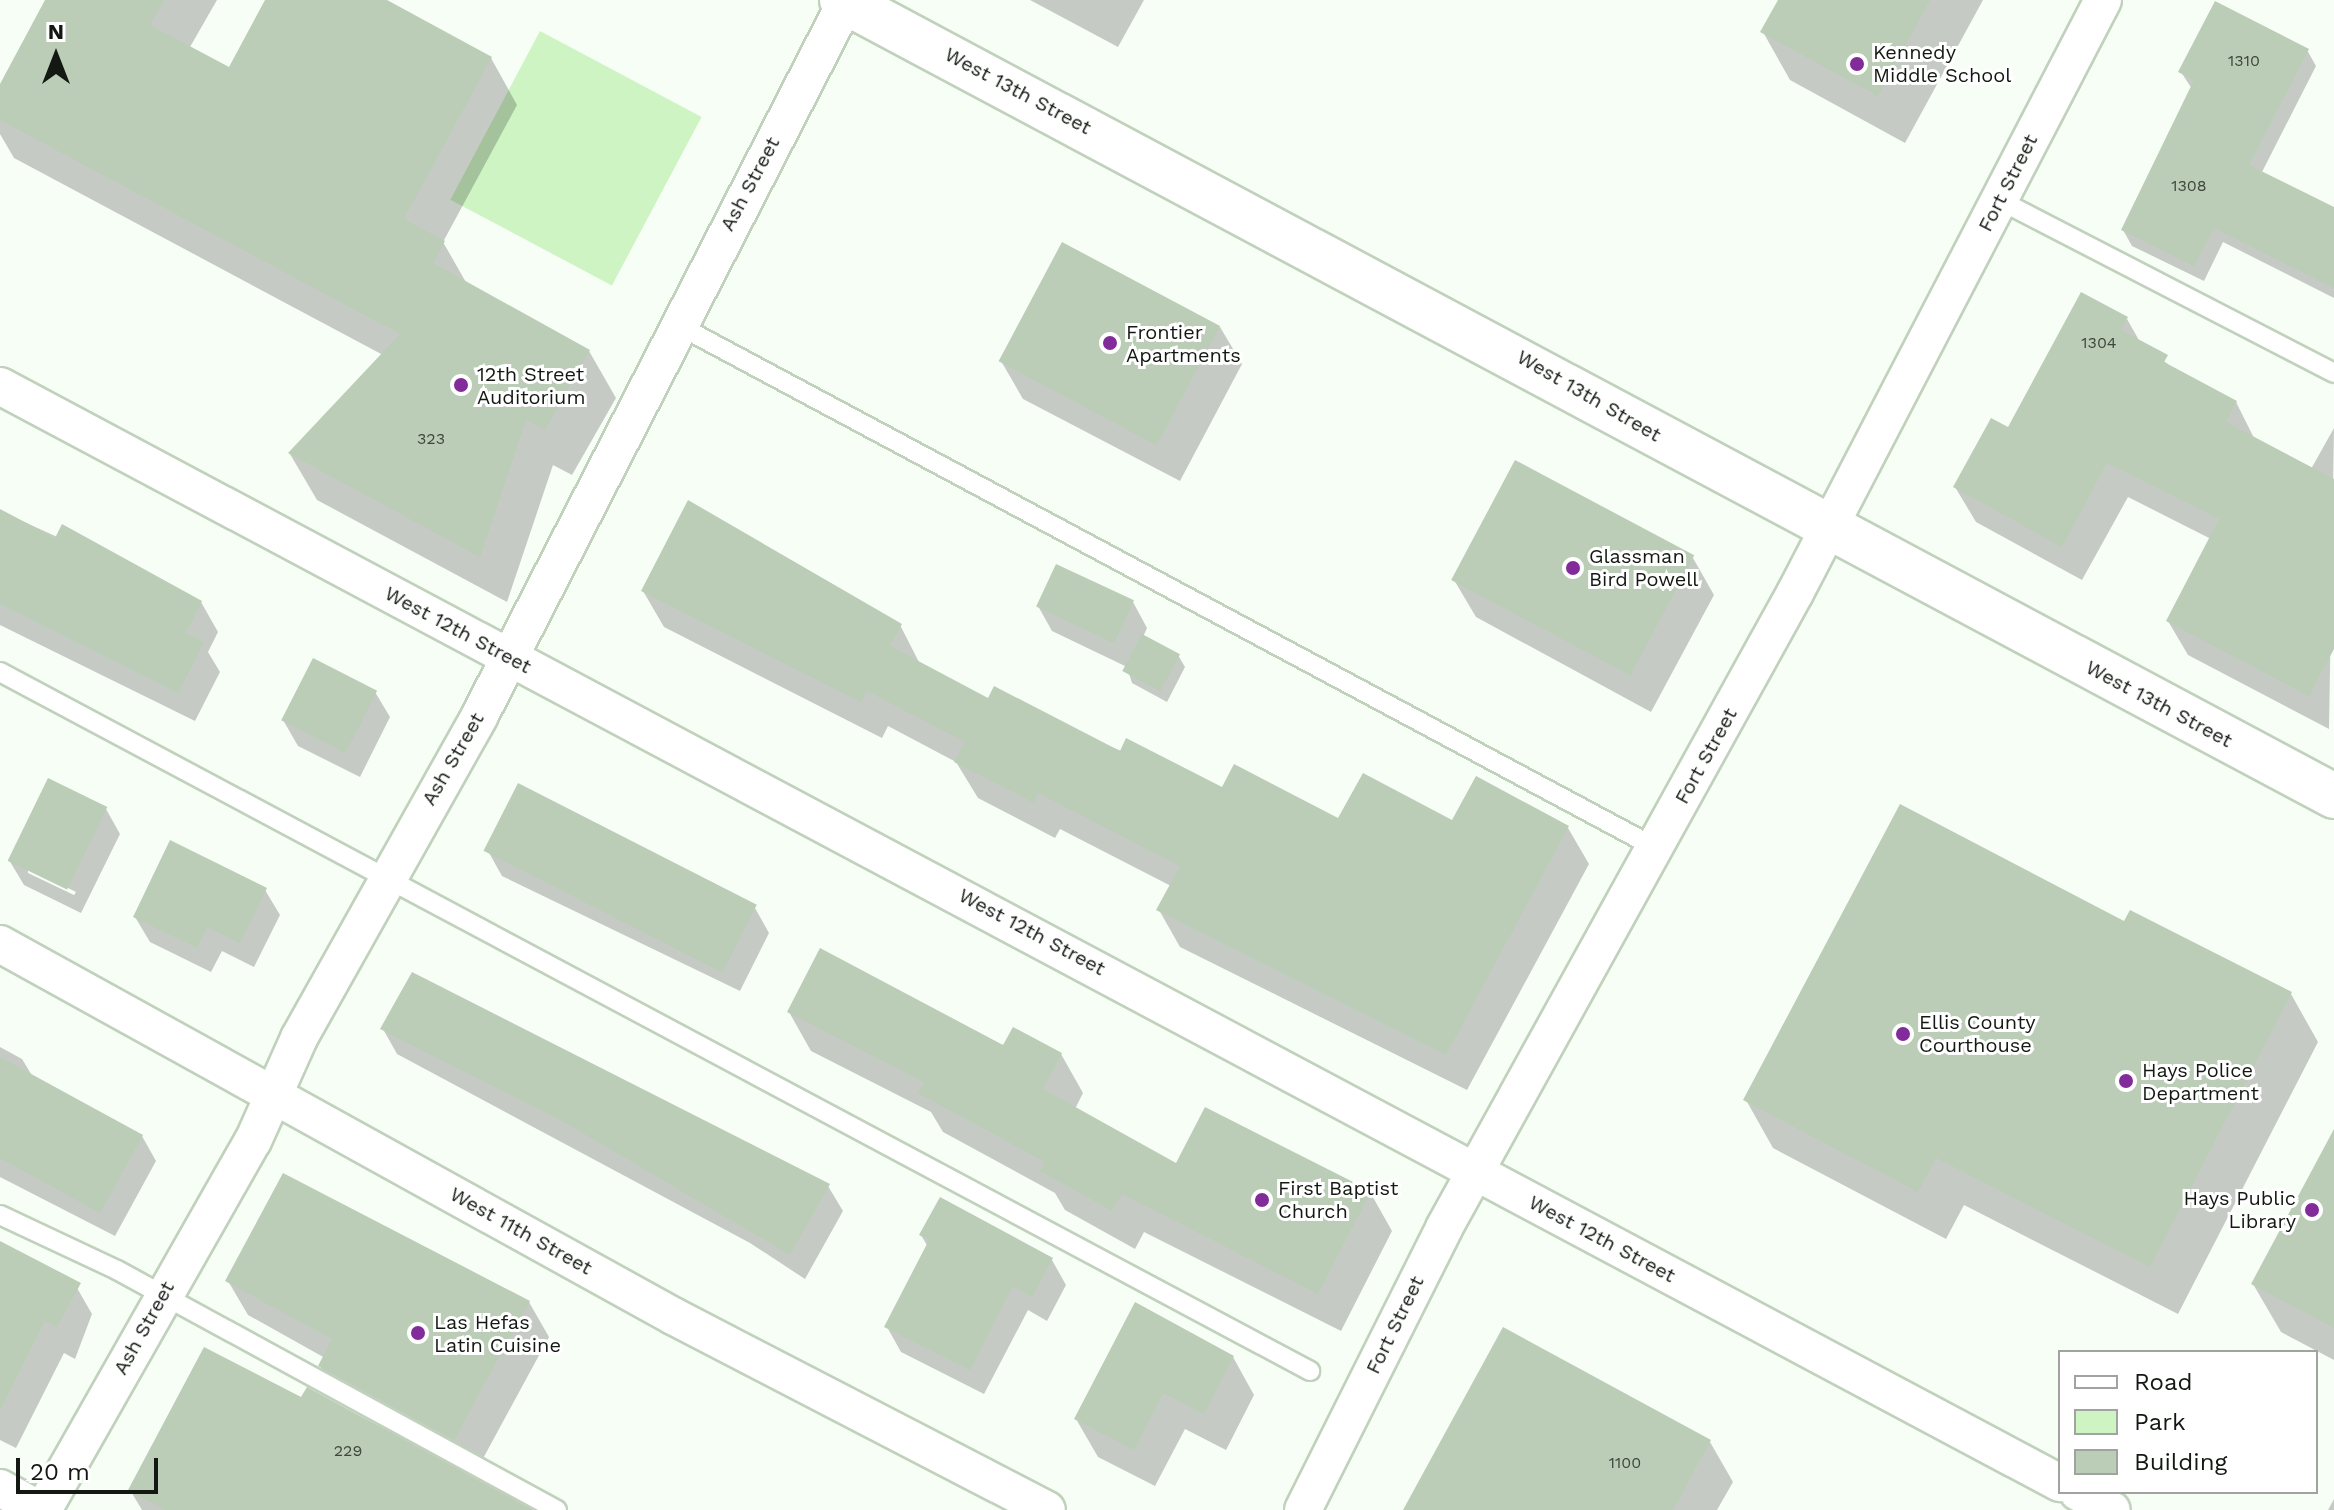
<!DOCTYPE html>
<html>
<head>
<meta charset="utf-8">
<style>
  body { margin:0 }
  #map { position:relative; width:2334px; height:1510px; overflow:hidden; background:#f7fef5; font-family:"Work Sans",sans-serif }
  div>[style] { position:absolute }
  .green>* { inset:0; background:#cef4c4; transform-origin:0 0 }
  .shadow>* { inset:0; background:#0003 }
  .building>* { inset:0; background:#bbccb7; transform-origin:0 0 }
  .roads { filter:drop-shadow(2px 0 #c0d1bc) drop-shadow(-2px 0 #c0d1bc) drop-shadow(0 2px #c0d1bc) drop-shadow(0 -2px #c0d1bc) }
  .service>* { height:18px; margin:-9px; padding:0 9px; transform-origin:9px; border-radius:9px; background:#fff }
  .minor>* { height:36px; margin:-18px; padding:0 18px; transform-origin:18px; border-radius:18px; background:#fff }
  .tertiary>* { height:44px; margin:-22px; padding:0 22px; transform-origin:22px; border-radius:22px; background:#fff }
  .dots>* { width:22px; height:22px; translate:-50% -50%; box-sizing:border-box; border:4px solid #fff; border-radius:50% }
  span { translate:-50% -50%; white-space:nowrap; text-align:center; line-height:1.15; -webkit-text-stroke:6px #fff; paint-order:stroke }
  .number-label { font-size:16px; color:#3d463b }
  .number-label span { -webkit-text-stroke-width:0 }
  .poi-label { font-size:20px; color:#131912 }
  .left { translate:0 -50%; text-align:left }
  .right { translate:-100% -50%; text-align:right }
  .street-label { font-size:20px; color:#131912 }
  .legend { position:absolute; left:2058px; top:1350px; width:260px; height:144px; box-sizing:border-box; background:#fff; border:2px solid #a1a3a0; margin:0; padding:10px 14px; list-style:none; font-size:24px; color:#131912 }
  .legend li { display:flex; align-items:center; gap:16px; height:40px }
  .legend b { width:40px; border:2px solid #a1a3a0 }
  .north { position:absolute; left:16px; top:16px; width:80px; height:80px; -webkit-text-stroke:6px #fff; paint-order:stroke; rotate:0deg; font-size:22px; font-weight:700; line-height:32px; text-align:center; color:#131912 }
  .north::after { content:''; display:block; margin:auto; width:28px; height:36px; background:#131912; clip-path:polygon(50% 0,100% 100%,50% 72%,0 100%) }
  .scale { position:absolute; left:16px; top:1458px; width:142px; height:36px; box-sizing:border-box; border:4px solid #131912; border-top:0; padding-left:10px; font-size:24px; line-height:28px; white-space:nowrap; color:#131912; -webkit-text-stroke:6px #fff; paint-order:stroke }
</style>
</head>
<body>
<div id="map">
  <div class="green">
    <div style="left:540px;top:31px;width:183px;height:191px;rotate:28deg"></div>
  </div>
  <div class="shadow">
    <div style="clip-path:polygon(48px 0,217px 0,190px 47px,230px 70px,268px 0,382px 0,491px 58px,517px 105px,443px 242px,467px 284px,589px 351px,616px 398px,572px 475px,553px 465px,507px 602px,317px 500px,290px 454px,383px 355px,14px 158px,0 134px,0 88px)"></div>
    <div style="clip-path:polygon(1030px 0,1144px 0,1118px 47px)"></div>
    <div style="clip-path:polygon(1780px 0,1983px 0,1905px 143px,1790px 80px,1763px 32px)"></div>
    <div style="clip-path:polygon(2307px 50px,2316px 66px,2262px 172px,2334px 210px,2334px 298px,2223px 242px,2204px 281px,2132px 246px,2123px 230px,2192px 89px,2181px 72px)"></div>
    <div style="clip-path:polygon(2127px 319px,2140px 342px,2174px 369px,2236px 402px,2255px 440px,2311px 469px,2334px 428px,2329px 729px,2188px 655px,2168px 621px,2211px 539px,2128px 497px,2082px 580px,1976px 522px,1955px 487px)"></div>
    <div style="clip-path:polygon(1220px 327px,1242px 364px,1180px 481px,1023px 399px,1001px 361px)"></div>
    <div style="clip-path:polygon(0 511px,201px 602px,218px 632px,208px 652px,220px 672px,195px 721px,0 625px)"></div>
    <div style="clip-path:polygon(1693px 558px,1714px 595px,1651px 712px,1476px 617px,1454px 580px)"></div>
    <div style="clip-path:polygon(643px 591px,900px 625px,920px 664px,989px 700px,1223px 790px,1339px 821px,1452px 823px,1476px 779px,1568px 828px,1589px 864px,1467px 1090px,1180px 947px,1159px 910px,1171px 886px,1060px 829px,1055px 838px,978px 798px,956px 762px,888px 726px,882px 738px,664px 627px)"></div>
    <div style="clip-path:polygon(1133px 602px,1147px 628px,1143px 637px,1178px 655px,1185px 667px,1167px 702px,1132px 683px,1127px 667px,1052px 631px,1038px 606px)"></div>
    <div style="clip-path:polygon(375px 692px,390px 717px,360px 777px,298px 746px,283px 720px)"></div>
    <div style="clip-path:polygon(519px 786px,755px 908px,769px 933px,740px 991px,502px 876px,488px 851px)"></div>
    <div style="clip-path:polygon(evenodd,106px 809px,120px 834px,81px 913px,24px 885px,9px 860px,106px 809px,28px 868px,76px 892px,74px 895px,28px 873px,28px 868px)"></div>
    <div style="clip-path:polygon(265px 890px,280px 915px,254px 967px,222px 951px,211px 972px,150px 942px,135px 917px)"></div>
    <div style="clip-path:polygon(2125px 924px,2291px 994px,2318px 1042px,2178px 1314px,1964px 1205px,1946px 1239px,1773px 1148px,1746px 1100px)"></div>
    <div style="clip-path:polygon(789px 1012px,1061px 1054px,1083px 1093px,1075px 1109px,1177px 1166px,1370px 1192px,1392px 1231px,1341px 1331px,1144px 1232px,1135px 1249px,1065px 1210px,1055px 1193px,943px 1132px,931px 1112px,811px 1051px)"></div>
    <div style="clip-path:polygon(383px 1029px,828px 1186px,843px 1211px,805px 1279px,750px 1243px,397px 1054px)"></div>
    <div style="clip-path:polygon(0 1047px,22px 1059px,33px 1077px,142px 1136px,156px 1161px,115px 1236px,0 1177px)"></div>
    <div style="clip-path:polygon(2334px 1139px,2334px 1360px,2281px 1332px,2253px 1284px)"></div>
    <div style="clip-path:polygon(921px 1235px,1052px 1260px,1066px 1285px,1047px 1321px,1028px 1310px,984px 1394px,901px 1352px,887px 1327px,928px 1247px)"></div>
    <div style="clip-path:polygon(0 1243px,73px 1281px,92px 1314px,75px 1359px,64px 1353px,16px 1448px,0 1440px)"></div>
    <div style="clip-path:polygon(228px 1281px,529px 1302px,549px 1337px,473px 1477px,536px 1510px,142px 1510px,130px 1490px,302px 1400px,307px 1390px,462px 1467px,340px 1400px,320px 1366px,325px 1358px,248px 1315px)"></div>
    <div style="clip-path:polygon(1233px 1357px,1254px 1395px,1226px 1450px,1185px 1429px,1155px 1486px,1098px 1457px,1076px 1419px)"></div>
    <div style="clip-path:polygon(1710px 1442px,1733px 1482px,1717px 1510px,1405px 1510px)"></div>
    <div style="clip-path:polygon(2334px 1499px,2334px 1510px,2328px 1510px)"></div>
  </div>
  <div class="building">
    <div style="clip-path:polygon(45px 0,164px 0,150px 25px,229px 67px,265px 0,387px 0,492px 57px,404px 219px,445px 241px,433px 263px,590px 350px,545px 430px,526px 420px,480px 557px,288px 453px,400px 334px,0 120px,0 84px)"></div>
    <div style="clip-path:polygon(1778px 0,1930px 0,1878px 96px,1760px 32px)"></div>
    <div style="clip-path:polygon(2215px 1px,2309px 49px,2249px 165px,2334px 207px,2334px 288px,2214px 228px,2194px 266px,2121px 230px,2194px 80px,2178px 72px)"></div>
    <div style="left:1062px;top:242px;width:179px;height:135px;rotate:28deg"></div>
    <div style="clip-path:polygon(2081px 292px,2128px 317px,2121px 330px,2168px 355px,2164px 362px,2237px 401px,2226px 422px,2334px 479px,2334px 649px,2309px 696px,2166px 621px,2219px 519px,2107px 463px,2062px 547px,1953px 487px,1991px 418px,2008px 427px)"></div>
    <div style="left:1515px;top:460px;width:203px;height:136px;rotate:28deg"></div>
    <div style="clip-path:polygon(688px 500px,902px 624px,890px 646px,988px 698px,994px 686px,1120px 751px,1126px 738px,1222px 787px,1234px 764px,1338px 818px,1363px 773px,1452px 820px,1476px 776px,1569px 826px,1446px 1055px,1156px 910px,1180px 866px,1038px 793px,1034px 803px,954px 762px,965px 742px,867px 691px,861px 702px,641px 591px)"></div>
    <div style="clip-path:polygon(0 509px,55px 538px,62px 524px,202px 601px,186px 633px,204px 642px,178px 693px,0 604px)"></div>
    <div style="left:1056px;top:564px;width:86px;height:47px;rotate:25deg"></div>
    <div style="left:1142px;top:634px;width:43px;height:42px;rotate:28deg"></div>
    <div style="left:313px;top:658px;width:72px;height:70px;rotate:27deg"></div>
    <div style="left:48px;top:778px;width:66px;height:92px;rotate:26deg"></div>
    <div style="left:518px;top:783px;width:268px;height:76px;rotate:27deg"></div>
    <div style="clip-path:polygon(1900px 804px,2124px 921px,2130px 910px,2292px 992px,2150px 1267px,1936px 1158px,1918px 1192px,1743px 1100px)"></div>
    <div style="clip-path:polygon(170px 840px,267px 888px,240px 943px,207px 927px,197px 948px,133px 917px)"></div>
    <div style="clip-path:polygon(820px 948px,1003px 1045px,1013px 1027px,1062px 1053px,1043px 1089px,1176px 1163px,1205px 1107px,1371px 1191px,1318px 1294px,1122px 1194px,1112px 1211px,1040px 1171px,1045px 1162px,918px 1093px,924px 1082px,787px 1012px)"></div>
    <div style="clip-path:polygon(412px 972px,830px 1184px,790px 1255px,564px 1122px,380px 1029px)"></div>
    <div style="clip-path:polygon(0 1057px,143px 1135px,100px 1213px,0 1158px)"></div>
    <div style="clip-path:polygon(2334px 1129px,2334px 1328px,2251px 1284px)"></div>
    <div style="clip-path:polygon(283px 1173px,530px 1301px,454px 1440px,318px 1366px,332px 1339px,225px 1281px)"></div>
    <div style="clip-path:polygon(940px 1197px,1053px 1258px,1032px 1297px,1013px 1286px,970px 1370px,884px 1327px,929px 1240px,919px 1235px)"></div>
    <div style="clip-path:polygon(0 1241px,81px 1283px,57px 1327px,45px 1321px,0 1411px)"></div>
    <div style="clip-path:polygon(1135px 1302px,1234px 1356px,1204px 1414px,1163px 1393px,1134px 1450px,1074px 1419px)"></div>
    <div style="clip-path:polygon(1503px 1327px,1711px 1440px,1673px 1510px,1403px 1510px)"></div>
    <div style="clip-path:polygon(204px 1347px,301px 1397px,307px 1387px,532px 1510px,165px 1510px,128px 1490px)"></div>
  </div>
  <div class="roads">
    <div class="service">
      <div style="left:1999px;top:200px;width:377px;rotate:27.3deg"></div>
      <div style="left:676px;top:324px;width:1111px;rotate:28.13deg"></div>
      <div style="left:0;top:672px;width:1485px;rotate:28.08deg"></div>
      <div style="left:0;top:1215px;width:129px;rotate:25.2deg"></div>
      <div style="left:117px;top:1270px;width:501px;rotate:28.61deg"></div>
    </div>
    <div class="minor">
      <div style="left:0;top:386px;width:2334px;rotate:28.04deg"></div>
      <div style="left:0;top:944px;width:769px;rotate:28.93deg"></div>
      <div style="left:673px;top:1316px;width:421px;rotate:27.4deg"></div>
      <div style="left:0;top:1488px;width:46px;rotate:28.8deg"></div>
      <div style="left:2078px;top:1492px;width:38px;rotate:28deg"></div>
      <div style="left:43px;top:1510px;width:425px;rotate:-60.4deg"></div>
      <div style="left:253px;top:1141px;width:113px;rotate:-65.9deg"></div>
      <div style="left:299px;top:1038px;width:370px;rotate:-60.7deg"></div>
      <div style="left:480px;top:715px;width:804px;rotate:-62.83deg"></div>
      <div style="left:1303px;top:1510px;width:315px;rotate:-63.4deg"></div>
      <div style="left:1444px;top:1228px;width:726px;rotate:-61.07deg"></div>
      <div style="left:1795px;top:593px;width:668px;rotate:-62.55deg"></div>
    </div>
    <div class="tertiary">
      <div style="left:842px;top:0;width:1691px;rotate:28.08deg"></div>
    </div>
  </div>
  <div class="dots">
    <div style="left:1857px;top:64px;background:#812c9a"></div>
    <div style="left:1110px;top:343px;background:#812c9a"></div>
    <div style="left:461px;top:385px;background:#812c9a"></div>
    <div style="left:1573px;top:568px;background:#812c9a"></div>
    <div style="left:1903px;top:1034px;background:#812c9a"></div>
    <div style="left:2126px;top:1081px;background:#812c9a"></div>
    <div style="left:1262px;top:1200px;background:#812c9a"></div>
    <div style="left:2312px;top:1210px;background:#812c9a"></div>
    <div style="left:418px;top:1333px;background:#812c9a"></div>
  </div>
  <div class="number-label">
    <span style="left:2244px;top:61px">1310</span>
    <span style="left:2189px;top:186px">1308</span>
    <span style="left:2099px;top:343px">1304</span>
    <span style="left:431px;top:439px">323</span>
    <span style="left:348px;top:1451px">229</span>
    <span style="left:1625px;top:1463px">1100</span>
  </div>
  <div class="poi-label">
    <span class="left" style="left:1873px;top:64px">Kennedy<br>Middle School</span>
    <span class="left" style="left:1126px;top:344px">Frontier<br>Apartments</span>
    <span class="left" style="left:477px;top:386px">12th Street<br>Auditorium</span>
    <span class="left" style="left:1589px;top:568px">Glassman<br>Bird Powell</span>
    <span class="left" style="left:1919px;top:1034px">Ellis County<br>Courthouse</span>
    <span class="left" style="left:2142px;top:1082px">Hays Police<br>Department</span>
    <span class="left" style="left:1278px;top:1200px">First Baptist<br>Church</span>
    <span class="right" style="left:2296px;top:1210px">Hays Public<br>Library</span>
    <span class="left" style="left:434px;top:1334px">Las Hefas<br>Latin Cuisine</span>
  </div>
  <div class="street-label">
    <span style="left:1018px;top:91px;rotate:28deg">West 13th Street</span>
    <span style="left:2008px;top:183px;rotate:-63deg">Fort Street</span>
    <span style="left:750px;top:184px;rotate:-62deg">Ash Street</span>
    <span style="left:1589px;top:396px;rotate:30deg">West 13th Street</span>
    <span style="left:458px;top:630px;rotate:28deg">West 12th Street</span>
    <span style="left:2159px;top:704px;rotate:28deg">West 13th Street</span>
    <span style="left:1706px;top:756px;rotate:-61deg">Fort Street</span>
    <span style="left:453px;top:759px;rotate:-60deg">Ash Street</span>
    <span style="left:1032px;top:932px;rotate:28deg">West 12th Street</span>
    <span style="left:521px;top:1231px;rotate:29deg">West 11th Street</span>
    <span style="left:1602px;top:1239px;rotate:28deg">West 12th Street</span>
    <span style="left:1395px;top:1325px;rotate:-64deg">Fort Street</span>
    <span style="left:144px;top:1328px;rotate:-61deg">Ash Street</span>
  </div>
  <ul class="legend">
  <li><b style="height:10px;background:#fff"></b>Road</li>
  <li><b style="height:22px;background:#cef4c4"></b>Park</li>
  <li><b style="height:22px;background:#bbccb7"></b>Building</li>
  </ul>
  <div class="north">N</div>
  <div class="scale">20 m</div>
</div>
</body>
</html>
